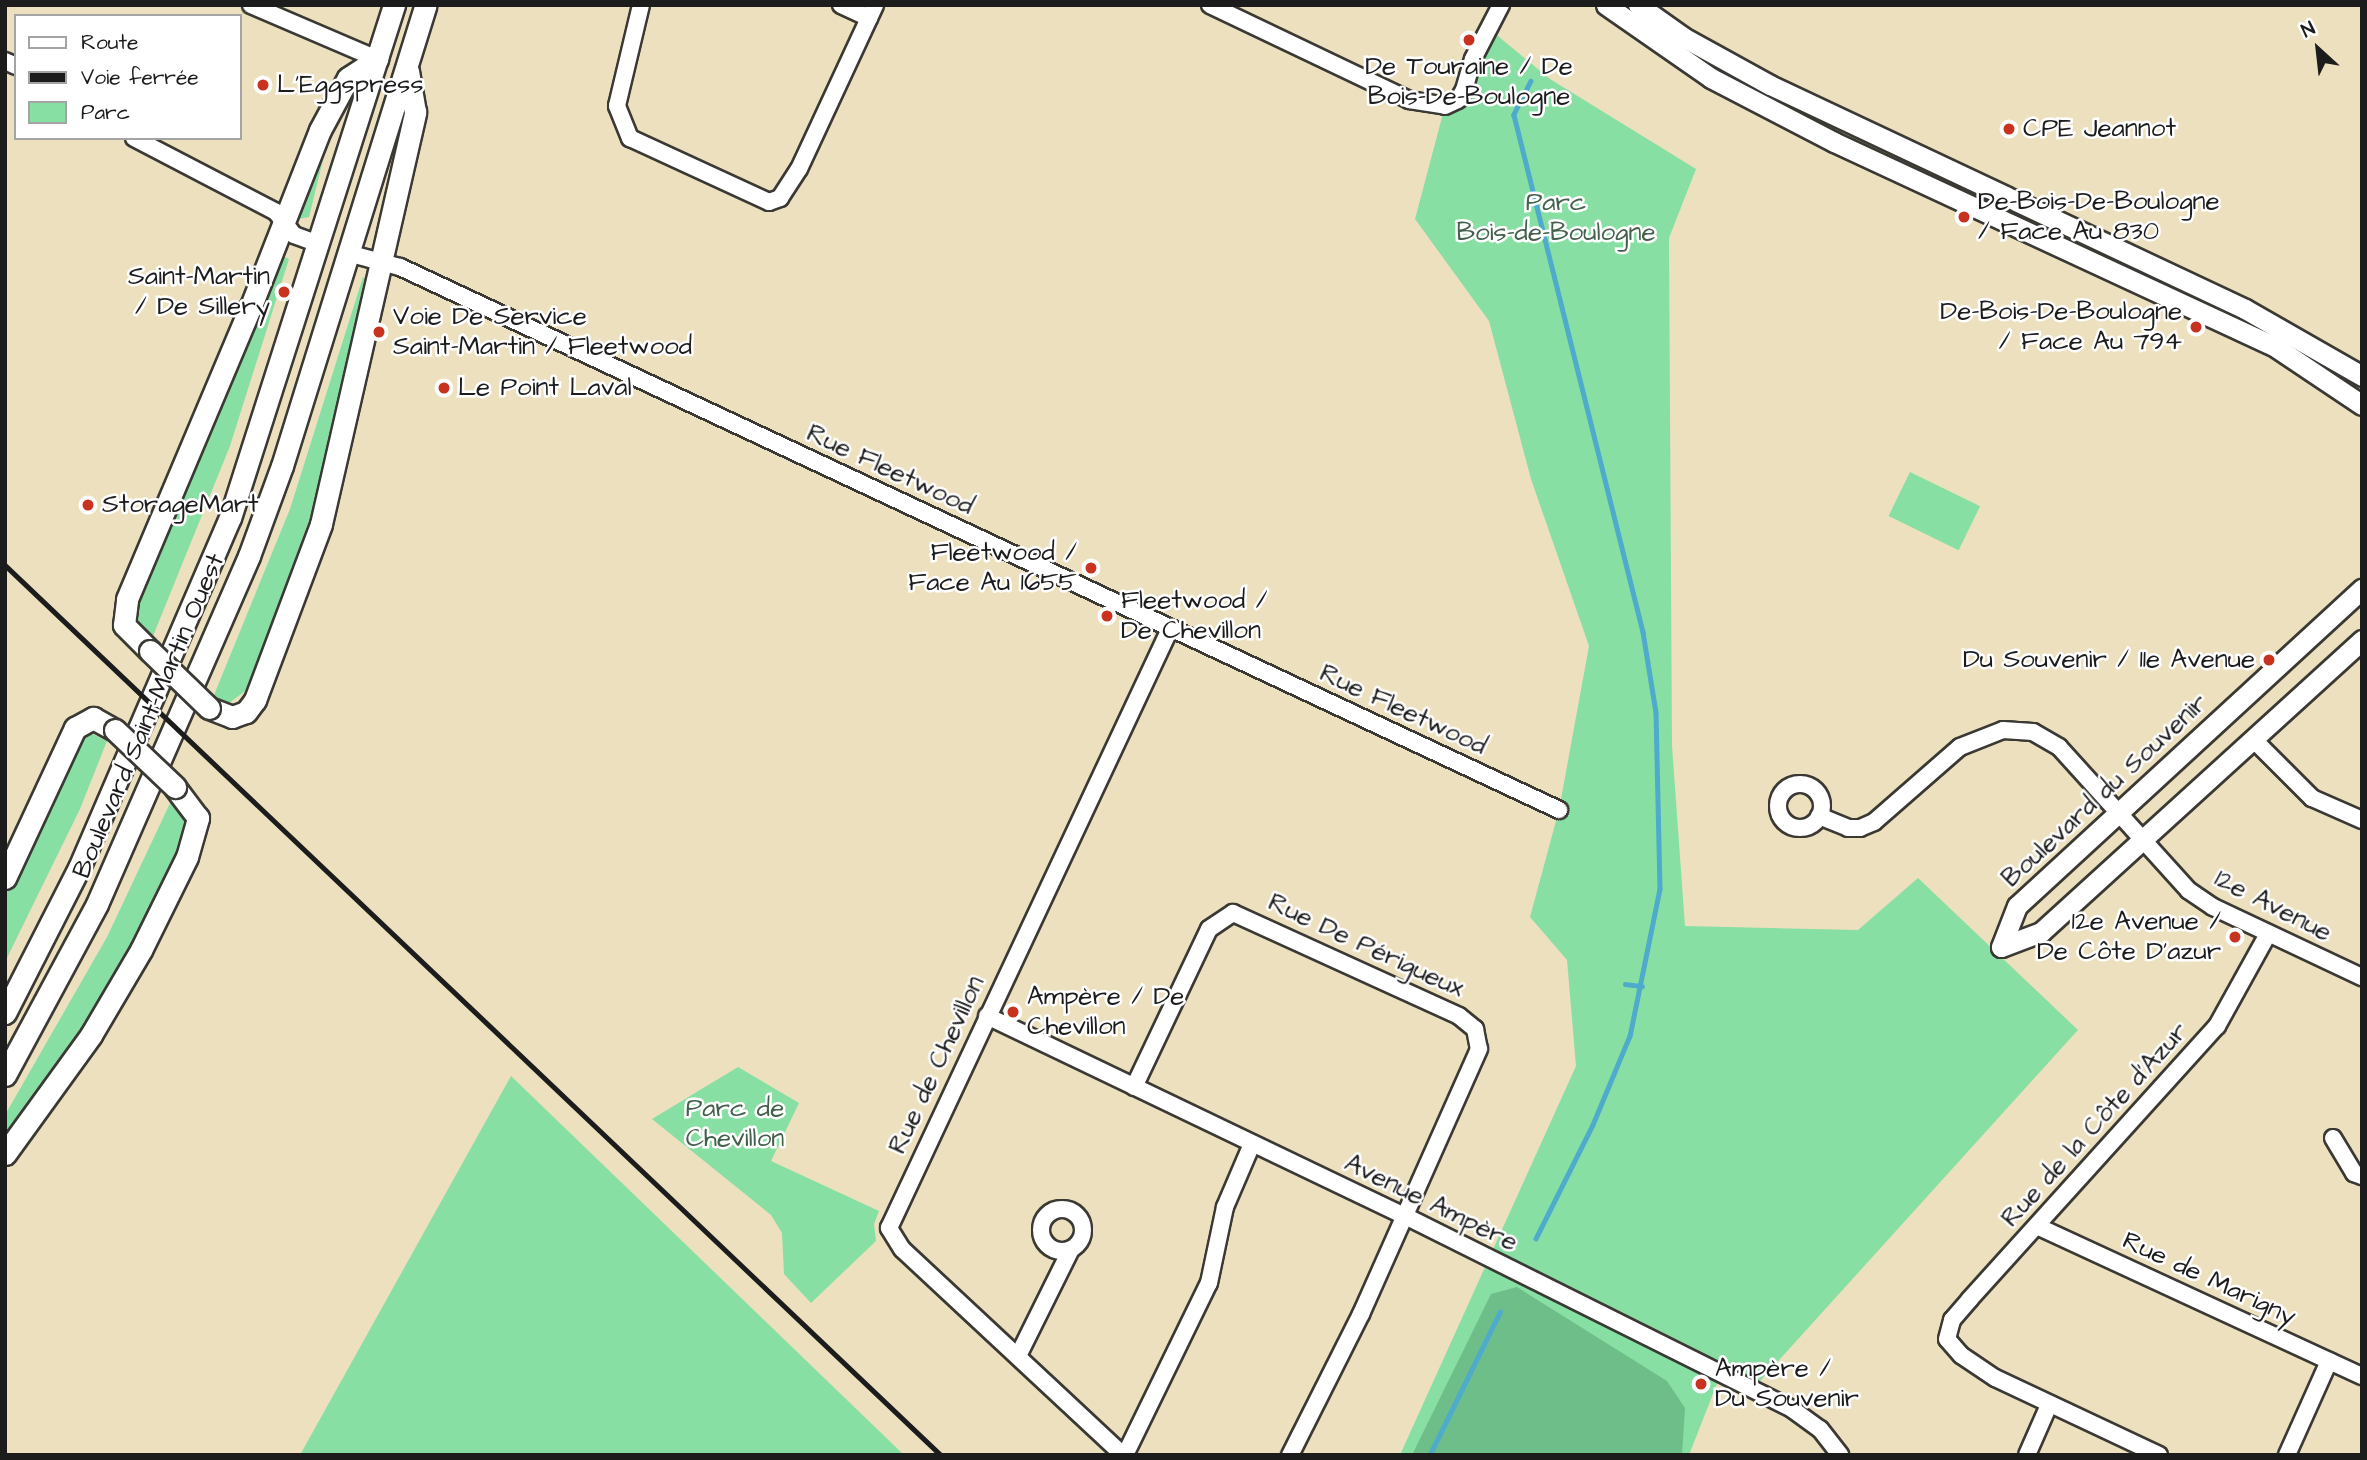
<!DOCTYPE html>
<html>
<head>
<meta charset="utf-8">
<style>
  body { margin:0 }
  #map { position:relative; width:2367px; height:1460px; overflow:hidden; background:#ece0be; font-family:"Architects Daughter",sans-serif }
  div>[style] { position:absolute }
  .green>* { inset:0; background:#88dfa3; transform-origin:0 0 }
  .forest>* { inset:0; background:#6ebe89 }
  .stream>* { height:4.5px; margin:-2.25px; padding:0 2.25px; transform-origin:2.25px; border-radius:2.25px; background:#4eabcc }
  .roads { filter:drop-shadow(2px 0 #3b3934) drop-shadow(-2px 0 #3b3934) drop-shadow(0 2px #3b3934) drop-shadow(0 -2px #3b3934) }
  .minor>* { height:16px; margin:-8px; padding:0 8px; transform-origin:8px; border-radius:8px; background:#fff }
  .minor>.ring { margin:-8px; padding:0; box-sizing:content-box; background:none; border:16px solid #fff; border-radius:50% }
  .tertiary>* { height:19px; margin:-9.5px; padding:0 9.5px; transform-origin:9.5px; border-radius:9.5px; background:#fff }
  .secondary>* { height:21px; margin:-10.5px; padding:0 10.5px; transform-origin:10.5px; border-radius:10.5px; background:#fff }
  .rail>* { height:4.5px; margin:-2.25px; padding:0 2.25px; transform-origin:2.25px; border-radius:2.25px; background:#1c1c1c }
  .bridges { filter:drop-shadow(2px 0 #3b3934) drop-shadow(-2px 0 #3b3934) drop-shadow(0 2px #3b3934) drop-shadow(0 -2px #3b3934) }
  .secondary-bridge>* { height:21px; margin:-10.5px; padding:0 10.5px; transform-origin:10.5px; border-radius:10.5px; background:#fff }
  .dots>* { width:19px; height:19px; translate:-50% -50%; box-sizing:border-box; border:4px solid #fff; border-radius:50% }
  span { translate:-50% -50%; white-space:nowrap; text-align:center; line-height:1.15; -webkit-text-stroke:5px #fff; paint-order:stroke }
  .poi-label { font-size:26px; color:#1c1c1c }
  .left { translate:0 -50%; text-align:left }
  .right { translate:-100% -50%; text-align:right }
  .park-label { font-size:26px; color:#42604b }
  .street-label { font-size:26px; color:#1c1c1c }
  .frame { position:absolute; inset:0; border:7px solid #1c1c1c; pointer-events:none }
  .legend { position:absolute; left:14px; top:14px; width:228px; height:126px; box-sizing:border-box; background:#fff; border:2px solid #a4a4a4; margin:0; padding:9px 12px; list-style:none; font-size:21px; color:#1c1c1c }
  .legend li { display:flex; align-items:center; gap:14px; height:35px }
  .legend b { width:35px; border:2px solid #a4a4a4 }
  .north { position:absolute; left:2283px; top:14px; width:70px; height:70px; -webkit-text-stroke:5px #fff; paint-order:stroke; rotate:333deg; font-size:19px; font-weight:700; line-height:28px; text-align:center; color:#1c1c1c }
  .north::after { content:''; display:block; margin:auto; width:24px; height:32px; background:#1c1c1c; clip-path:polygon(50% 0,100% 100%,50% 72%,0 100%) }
</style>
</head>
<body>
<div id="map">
  <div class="green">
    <div style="clip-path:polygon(1487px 27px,1550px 79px,1696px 169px,1669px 238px,1672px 746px,1685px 926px,1858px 930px,1918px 878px,2078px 1030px,1752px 1390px,1720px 1376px,1689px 1455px,1400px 1455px,1576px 1066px,1567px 960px,1530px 917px,1559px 810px,1589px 646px,1531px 479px,1489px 321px,1415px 219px,1445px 106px,1458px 100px)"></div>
    <div style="clip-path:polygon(324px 156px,309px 217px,299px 219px,299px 205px)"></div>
    <div style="clip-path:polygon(280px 255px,289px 259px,230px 446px,151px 641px,134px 622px,138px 605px)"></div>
    <div style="clip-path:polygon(363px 277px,367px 279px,312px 512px,248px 689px,229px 703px,221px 702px,214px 695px,290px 509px)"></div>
    <div style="left:1910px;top:472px;width:78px;height:49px;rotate:26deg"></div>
    <div style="clip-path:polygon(89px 732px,107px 741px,80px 809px,5px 962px,5px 891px,76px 739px)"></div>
    <div style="clip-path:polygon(172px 799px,186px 813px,186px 835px,143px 927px,74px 1047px,5px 1141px,5px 1115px,107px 937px)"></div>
    <div style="clip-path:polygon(738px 1067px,799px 1103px,771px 1161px,879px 1211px,874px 1224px,876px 1241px,811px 1303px,784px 1274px,782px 1233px,771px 1215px,652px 1119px)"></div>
    <div style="clip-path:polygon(511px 1076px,904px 1455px,300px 1455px)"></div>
  </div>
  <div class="forest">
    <div style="clip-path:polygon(1517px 1287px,1667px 1381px,1685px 1408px,1682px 1455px,1412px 1455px,1491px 1294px)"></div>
  </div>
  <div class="stream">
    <div style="left:1531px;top:81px;width:38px;rotate:117deg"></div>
    <div style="left:1514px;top:115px;width:533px;rotate:75.99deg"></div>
    <div style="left:1643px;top:632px;width:81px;rotate:80.8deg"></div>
    <div style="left:1656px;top:712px;width:177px;rotate:88.7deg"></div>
    <div style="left:1660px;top:889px;width:150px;rotate:101.5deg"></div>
    <div style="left:1630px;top:1036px;width:96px;rotate:112.6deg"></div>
    <div style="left:1593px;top:1125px;width:127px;rotate:116.6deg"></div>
    <div style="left:1625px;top:984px;width:17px;rotate:7deg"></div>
    <div style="left:1431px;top:1452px;width:156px;rotate:-63.8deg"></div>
  </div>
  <div class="roads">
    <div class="minor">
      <div style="left:251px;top:5px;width:137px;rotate:23.2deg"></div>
      <div style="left:641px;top:5px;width:104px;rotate:103.4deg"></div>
      <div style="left:617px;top:106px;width:35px;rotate:68deg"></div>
      <div style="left:630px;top:138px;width:153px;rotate:24.7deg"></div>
      <div style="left:769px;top:202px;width:12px;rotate:-20deg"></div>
      <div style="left:780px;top:198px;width:35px;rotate:-57deg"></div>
      <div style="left:799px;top:169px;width:181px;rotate:-65.1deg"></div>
      <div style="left:841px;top:5px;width:31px;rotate:25deg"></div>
      <div style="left:1210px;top:5px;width:221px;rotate:25.5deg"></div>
      <div style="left:1409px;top:100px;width:36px;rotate:9deg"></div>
      <div style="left:1445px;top:106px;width:14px;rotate:-25deg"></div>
      <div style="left:1458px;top:100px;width:12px;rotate:-59deg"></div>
      <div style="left:1464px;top:90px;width:32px;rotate:-74deg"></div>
      <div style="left:1473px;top:59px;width:61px;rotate:-62.6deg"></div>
      <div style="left:5px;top:61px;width:12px;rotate:24deg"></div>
      <div style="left:134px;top:138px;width:160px;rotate:27.5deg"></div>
      <div style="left:276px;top:212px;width:29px;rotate:52deg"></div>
      <div style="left:294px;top:235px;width:27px;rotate:20deg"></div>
      <div style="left:348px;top:253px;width:54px;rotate:15.1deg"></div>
      <div style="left:400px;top:267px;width:1280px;rotate:25.1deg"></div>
      <div style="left:2255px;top:741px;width:81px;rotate:45deg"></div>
      <div style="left:2312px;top:798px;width:55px;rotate:23.7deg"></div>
      <div class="ring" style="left:1778px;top:784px;width:28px;height:28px"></div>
      <div style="left:1819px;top:816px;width:31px;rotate:22deg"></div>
      <div style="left:1848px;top:828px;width:12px"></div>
      <div style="left:1860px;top:828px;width:15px;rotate:-23deg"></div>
      <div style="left:1874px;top:822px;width:114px;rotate:-41.1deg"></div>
      <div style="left:1960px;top:747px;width:46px;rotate:-21.6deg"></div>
      <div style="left:2003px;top:730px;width:30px;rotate:4deg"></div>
      <div style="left:2033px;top:732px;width:30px;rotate:30deg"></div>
      <div style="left:2059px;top:747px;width:193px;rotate:47.9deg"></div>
      <div style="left:2188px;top:890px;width:30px;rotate:34deg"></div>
      <div style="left:2213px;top:907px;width:165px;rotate:25.2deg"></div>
      <div style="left:987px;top:1016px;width:461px;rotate:25.6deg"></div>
      <div style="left:1403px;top:1215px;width:435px;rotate:26.5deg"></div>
      <div style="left:1792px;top:1409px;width:34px;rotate:36deg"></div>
      <div style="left:1820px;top:1429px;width:33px;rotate:52deg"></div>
      <div style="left:1134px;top:1087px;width:175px;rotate:-64.6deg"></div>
      <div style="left:1209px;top:929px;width:29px;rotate:-34deg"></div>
      <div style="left:1233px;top:913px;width:248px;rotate:24.5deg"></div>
      <div style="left:1459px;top:1016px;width:21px;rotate:39deg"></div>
      <div style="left:1475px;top:1029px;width:20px;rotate:79deg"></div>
      <div style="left:1479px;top:1049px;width:290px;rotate:114deg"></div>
      <div style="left:1361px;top:1314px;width:158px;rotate:116.7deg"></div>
      <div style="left:2333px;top:1138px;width:41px;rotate:59deg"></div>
      <div style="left:2354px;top:1173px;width:9px;rotate:21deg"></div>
      <div class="ring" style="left:1041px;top:1209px;width:26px;height:26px"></div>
      <div style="left:2037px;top:1226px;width:358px;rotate:24.8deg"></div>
      <div style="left:1018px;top:1356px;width:119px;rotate:-63.6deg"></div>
      <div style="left:1123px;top:1455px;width:302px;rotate:-137deg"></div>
      <div style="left:902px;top:1249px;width:25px;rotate:-122deg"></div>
      <div style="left:889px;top:1228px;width:662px;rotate:-64.87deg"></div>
      <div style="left:1125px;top:1455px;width:191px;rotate:-64deg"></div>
      <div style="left:1209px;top:1283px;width:78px;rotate:-78.1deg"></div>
      <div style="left:1225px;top:1207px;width:69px;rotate:-66.8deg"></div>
      <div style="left:2027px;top:1455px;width:55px;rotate:-66.3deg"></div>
      <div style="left:2159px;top:1455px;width:181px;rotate:-154.8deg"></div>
      <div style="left:1995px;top:1378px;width:41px;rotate:-145.9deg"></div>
      <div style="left:1961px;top:1355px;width:21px;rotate:-131deg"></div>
      <div style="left:1947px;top:1339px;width:20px;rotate:-75deg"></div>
      <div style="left:1952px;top:1320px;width:28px;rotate:-49deg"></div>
      <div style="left:1970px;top:1299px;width:368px;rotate:-47.9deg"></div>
      <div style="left:2217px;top:1026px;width:105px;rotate:-61deg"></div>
      <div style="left:2287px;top:1455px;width:103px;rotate:-65.9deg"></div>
    </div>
    <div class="tertiary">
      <div style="left:1606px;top:5px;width:128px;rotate:34.8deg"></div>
      <div style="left:1711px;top:78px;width:139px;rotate:27.5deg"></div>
      <div style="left:1834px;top:142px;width:489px;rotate:24.9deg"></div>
      <div style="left:2277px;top:348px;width:102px;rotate:33.8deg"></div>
      <div style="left:1638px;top:5px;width:55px;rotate:35.4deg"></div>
      <div style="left:1683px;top:37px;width:99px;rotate:28.9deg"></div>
      <div style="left:1770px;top:85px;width:525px;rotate:25.25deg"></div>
      <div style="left:2245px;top:309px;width:135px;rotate:29.8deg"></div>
      <div style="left:2001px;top:947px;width:44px;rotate:-68.7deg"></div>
      <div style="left:2017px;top:906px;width:469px;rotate:-42.6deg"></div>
      <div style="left:2001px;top:947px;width:43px;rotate:-20.6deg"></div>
      <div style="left:2041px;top:932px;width:434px;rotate:-42.3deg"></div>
    </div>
    <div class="secondary">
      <div style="left:150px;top:651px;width:37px;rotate:-135deg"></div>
      <div style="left:124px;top:625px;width:26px;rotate:-83deg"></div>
      <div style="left:127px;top:599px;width:318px;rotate:-67.1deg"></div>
      <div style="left:251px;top:306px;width:189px;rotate:-68.6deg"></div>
      <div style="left:320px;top:130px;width:59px;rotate:-61.7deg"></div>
      <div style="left:348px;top:78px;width:35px;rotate:-33deg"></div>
      <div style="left:209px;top:708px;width:25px;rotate:21deg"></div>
      <div style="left:232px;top:717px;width:15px;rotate:-20deg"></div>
      <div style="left:246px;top:712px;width:15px;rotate:-53deg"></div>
      <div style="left:255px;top:700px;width:188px;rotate:-69.4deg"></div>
      <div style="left:321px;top:524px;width:423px;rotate:-77.1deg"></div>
      <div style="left:415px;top:112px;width:42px;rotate:-99.7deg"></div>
      <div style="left:5px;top:878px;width:166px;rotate:-65deg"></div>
      <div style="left:75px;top:728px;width:21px;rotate:-29deg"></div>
      <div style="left:93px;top:718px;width:25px;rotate:29deg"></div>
      <div style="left:5px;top:1013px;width:163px;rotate:-63deg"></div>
      <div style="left:79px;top:868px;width:381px;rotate:-66.7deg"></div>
      <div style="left:230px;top:518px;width:539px;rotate:-72.27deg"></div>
      <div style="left:5px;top:1075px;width:194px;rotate:-61.7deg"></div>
      <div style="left:97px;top:904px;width:380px;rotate:-66.4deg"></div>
      <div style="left:249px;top:556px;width:96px;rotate:-69.9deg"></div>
      <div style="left:282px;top:466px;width:483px;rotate:-72.7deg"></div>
      <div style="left:5px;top:1154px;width:147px;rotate:-54.1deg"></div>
      <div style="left:91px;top:1035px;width:99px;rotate:-59.5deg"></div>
      <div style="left:141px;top:950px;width:104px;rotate:-63.7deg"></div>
      <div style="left:187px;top:857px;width:41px;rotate:-74.2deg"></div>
      <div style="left:198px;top:818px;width:39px;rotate:-127deg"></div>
    </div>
  </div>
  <div class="rail">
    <div style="left:5px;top:565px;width:1292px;rotate:43.56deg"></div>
  </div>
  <div class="bridges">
    <div class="secondary-bridge">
      <div style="left:150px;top:651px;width:82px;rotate:44deg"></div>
      <div style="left:115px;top:730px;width:83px;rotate:43.5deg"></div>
    </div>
  </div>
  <div class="dots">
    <div style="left:1469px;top:40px;background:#c8321e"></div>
    <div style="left:263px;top:85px;background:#c8321e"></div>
    <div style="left:2009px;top:129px;background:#c8321e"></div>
    <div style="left:1964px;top:217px;background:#c8321e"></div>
    <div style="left:284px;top:292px;background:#c8321e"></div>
    <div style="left:2196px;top:327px;background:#c8321e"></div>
    <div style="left:379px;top:332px;background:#c8321e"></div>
    <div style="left:444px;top:388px;background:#c8321e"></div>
    <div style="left:88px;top:505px;background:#c8321e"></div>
    <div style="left:1091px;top:568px;background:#c8321e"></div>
    <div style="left:1107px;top:616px;background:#c8321e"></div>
    <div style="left:2269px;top:660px;background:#c8321e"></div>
    <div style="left:2235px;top:937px;background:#c8321e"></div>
    <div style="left:1013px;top:1012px;background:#c8321e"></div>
    <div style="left:1701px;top:1384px;background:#c8321e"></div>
  </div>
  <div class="poi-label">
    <span style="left:1469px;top:82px">De Touraine / De<br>Bois-De-Boulogne</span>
    <span class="left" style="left:277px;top:85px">L'Eggspress</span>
    <span class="left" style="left:2023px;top:129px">CPE Jeannot</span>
    <span class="left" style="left:1978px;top:217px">De-Bois-De-Boulogne<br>/ Face Au 830</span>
    <span class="right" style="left:270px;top:292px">Saint-Martin<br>/ De Sillery</span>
    <span class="right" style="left:2182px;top:327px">De-Bois-De-Boulogne<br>/ Face Au 794</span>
    <span class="left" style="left:393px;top:332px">Voie De Service<br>Saint-Martin / Fleetwood</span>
    <span class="left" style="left:458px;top:388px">Le Point Laval</span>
    <span class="left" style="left:102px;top:505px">StorageMart</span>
    <span class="right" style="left:1077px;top:568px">Fleetwood /<br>Face Au 1655</span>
    <span class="left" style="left:1121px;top:616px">Fleetwood /<br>De Chevillon</span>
    <span class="right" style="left:2255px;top:660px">Du Souvenir / 11e Avenue</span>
    <span class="right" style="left:2221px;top:937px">12e Avenue /<br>De Côte D'azur</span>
    <span class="left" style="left:1027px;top:1012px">Ampère / De<br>Chevillon</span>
    <span class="left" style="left:1715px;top:1384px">Ampère /<br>Du Souvenir</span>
  </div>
  <div class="park-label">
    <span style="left:1556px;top:218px">Parc<br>Bois-de-Boulogne</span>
    <span style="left:735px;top:1124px">Parc de<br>Chevillon</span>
  </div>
  <div class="street-label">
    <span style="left:890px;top:470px;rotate:25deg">Rue Fleetwood</span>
    <span style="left:1403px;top:710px;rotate:25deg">Rue Fleetwood</span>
    <span style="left:149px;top:716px;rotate:-67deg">Boulevard Saint-Martin Ouest</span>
    <span style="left:2105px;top:791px;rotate:-43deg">Boulevard du Souvenir</span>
    <span style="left:2273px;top:906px;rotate:27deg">12e Avenue</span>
    <span style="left:1366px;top:946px;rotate:25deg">Rue De Périgueux</span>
    <span style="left:937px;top:1065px;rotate:-65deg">Rue de Chevillon</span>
    <span style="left:2095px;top:1125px;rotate:-48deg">Rue de la Côte d'Azur</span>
    <span style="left:1431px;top:1203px;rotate:26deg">Avenue Ampère</span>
    <span style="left:2209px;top:1279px;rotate:25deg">Rue de Marigny</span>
  </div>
  <div class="frame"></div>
  <ul class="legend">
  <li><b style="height:9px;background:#fff"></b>Route</li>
  <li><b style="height:9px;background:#1c1c1c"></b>Voie ferrée</li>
  <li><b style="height:19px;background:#88dfa3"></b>Parc</li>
  </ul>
  <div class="north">N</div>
</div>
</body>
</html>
